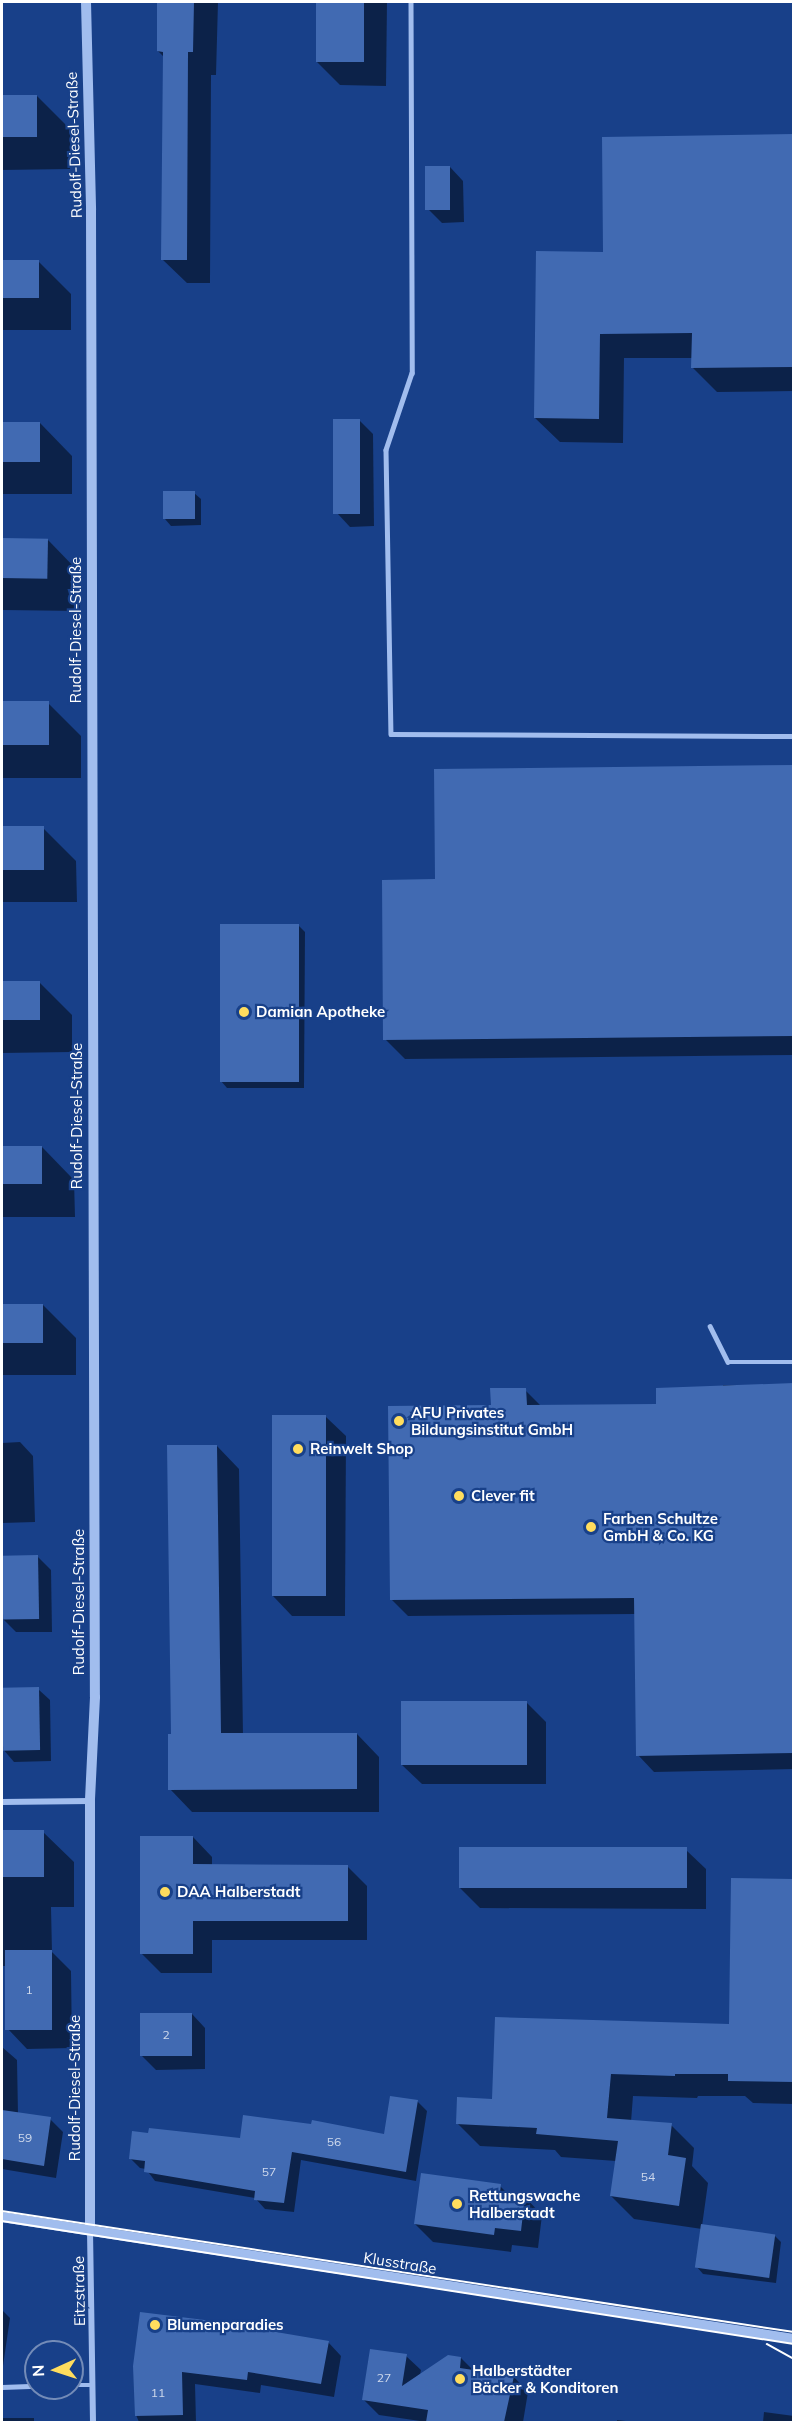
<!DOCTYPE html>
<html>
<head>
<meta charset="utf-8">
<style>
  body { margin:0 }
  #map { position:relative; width:795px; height:2424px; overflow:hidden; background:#184089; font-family:Mulish,sans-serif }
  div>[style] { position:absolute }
  .shadow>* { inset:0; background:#0007; transform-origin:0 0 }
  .building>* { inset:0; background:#416ab2; transform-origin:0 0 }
  .service>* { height:4.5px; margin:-2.25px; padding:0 2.25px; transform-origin:2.25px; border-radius:2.25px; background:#a1bdee }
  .minor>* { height:6px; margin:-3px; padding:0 3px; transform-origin:3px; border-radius:3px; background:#a1bdee }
  .tertiary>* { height:10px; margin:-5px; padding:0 5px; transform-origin:5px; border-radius:5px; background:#a1bdee }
  .tram>* { height:1.5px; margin:-0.75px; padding:0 0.75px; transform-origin:0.75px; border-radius:0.75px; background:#fff }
  .dots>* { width:16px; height:16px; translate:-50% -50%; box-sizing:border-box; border:3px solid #184089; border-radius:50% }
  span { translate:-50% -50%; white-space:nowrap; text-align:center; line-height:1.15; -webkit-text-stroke:4.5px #184089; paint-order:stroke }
  .number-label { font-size:12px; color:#d0daec }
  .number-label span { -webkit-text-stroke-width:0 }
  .street-label { font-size:15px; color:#fff }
  .poi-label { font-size:15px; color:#fff; font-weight:700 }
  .left { translate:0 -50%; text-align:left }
  .frame { position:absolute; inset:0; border:3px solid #fff; pointer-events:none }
  .north { position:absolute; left:24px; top:2340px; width:60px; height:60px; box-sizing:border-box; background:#184089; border:2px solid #748cb8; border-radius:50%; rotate:267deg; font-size:16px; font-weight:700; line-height:24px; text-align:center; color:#fff }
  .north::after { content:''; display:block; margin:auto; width:21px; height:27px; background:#ffdd5e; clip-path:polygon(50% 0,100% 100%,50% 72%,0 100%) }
</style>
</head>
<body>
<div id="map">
  <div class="shadow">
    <div style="left:2px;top:2px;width:71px;height:1px"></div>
    <div style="clip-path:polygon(159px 2px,218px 2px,216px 75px,211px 75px,210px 283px,187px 283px,163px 260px,164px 57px,158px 51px)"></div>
    <div style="clip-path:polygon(317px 2px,387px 2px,386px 86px,340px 85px,316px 61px)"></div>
    <div style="clip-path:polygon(37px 96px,70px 129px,70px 169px,2px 170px,2px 97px)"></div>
    <div style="clip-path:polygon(794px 135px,794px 391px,717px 392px,692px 367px,693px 358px,624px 358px,623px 443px,560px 442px,535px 418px,604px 253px)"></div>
    <div style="clip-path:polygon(450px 167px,463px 181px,464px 222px,442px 223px,428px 209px)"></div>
    <div style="clip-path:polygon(38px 261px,71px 294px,71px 330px,2px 330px,2px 262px)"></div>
    <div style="clip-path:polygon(359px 420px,373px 434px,374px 526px,350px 527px,337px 513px)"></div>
    <div style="clip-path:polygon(2px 423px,40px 423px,72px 456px,72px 494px,2px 494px)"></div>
    <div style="clip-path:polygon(194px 493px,201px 499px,201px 525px,171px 526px,165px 519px)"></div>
    <div style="clip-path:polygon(2px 540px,48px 540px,80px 573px,80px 611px,2px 610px)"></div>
    <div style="clip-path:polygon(2px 703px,48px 703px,81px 736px,81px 778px,2px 778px)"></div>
    <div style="clip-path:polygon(794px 767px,794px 1055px,405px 1059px,385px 1039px,436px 881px)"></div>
    <div style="clip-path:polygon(2px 828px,43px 828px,76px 861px,77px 902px,2px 902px)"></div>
    <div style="clip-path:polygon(298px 925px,305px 932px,304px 1088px,227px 1088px,221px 1081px)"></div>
    <div style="clip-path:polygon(2px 982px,39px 982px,72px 1015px,72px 1052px,2px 1053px)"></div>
    <div style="clip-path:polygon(42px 1147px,74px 1180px,75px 1217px,2px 1217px,2px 1148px)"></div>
    <div style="clip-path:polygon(2px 1305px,43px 1305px,76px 1338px,76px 1375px,2px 1375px)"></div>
    <div style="clip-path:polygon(723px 1385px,794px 1385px,794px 1769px,654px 1772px,638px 1755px,635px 1614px,408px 1616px,391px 1599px,492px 1407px,525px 1390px,542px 1407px,658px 1406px,723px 1389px)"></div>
    <div style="clip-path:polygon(326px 1417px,346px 1436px,345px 1616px,292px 1616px,273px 1596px)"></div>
    <div style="clip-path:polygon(20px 1442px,33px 1456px,35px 1522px,2px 1523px,2px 1443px)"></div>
    <div style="clip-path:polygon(217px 1446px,239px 1469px,243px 1735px,357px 1734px,379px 1757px,379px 1812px,192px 1812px,170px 1789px,173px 1735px)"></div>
    <div style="clip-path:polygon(38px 1557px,51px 1570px,52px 1632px,16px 1632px,3px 1619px)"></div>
    <div style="clip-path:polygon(2px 1689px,38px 1689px,50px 1700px,51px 1761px,14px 1762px,2px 1748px)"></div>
    <div style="clip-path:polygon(526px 1702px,546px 1722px,546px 1784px,422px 1784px,402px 1765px)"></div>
    <div style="clip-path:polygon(2px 1832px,43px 1832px,74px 1862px,74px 1907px,51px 1907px,52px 1952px,71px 1971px,72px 2048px,27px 2049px,8px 2029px,7px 1966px,2px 1966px)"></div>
    <div style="clip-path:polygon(193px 1837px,212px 1857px,212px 1866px,347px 1866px,367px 1886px,367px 1940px,212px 1940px,212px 1973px,161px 1973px,141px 1953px)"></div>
    <div style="clip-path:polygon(686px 1850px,706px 1869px,706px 1909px,480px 1908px,460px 1888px)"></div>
    <div style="clip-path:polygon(794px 1880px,794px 2104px,753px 2103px,745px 2096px,698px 2096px,697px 2098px,633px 2096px,631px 2122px,671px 2125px,694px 2148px,692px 2166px,708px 2183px,702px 2226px,774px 2235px,781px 2242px,776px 2283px,703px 2274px,697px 2267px,702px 2229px,634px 2219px,611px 2196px,616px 2161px,561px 2157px,555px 2150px,480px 2146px,457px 2123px,493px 2101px,731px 2025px)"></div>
    <div style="clip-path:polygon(192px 2014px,205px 2028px,205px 2069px,156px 2070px,142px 2056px)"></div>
    <div style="clip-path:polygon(2px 2047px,17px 2060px,18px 2114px,50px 2119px,63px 2132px,56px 2178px,2px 2169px)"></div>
    <div style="clip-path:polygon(417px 2101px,427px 2111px,416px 2181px,301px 2160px,294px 2212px,265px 2209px,255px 2198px,155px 2181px,146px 2169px,140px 2168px,130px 2158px,241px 2139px,385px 2136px)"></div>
    <div style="clip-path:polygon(500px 2186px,509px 2195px,525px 2197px,542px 2215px,538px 2248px,512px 2245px,511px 2252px,433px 2242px,415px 2224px)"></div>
    <div style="clip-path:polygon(2px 2310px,10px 2318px,3px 2366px,2px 2366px)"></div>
    <div style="clip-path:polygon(253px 2327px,256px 2330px,328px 2342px,341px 2356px,334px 2397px,261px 2385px,260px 2393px,195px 2384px,196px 2422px,139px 2422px,136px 2415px,135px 2366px)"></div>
    <div style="clip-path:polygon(406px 2356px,421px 2370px,420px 2375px,461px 2358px,475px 2372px,514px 2377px,528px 2392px,523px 2422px,427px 2422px,379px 2415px,364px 2400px)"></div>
    <div style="clip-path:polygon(764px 2412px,794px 2416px,794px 2422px,763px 2422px)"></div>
    <div style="left:2px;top:2418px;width:32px;height:4px"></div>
    <div style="clip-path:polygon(617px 2420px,634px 2422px,617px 2422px)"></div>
  </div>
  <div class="building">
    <div style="clip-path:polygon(157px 2px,194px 2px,193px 52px,188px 52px,187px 260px,161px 260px,163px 52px,157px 51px)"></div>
    <div style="left:316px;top:2px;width:48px;height:60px"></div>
    <div style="left:2px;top:95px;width:35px;height:42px"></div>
    <div style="clip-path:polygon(794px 134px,794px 367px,691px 368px,692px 333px,600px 334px,599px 419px,534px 418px,536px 251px,603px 252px,602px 137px)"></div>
    <div style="left:425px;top:166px;width:25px;height:44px"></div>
    <div style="left:2px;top:260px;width:37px;height:38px"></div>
    <div style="left:333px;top:419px;width:27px;height:95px"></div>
    <div style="left:2px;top:422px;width:38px;height:40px"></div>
    <div style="left:195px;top:491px;width:28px;height:32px;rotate:90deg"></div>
    <div style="left:2px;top:538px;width:46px;height:40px;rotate:1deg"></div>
    <div style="left:2px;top:701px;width:47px;height:44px"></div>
    <div style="clip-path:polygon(794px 765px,794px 1036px,383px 1040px,382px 880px,435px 879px,434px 769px)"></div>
    <div style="left:44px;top:826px;width:44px;height:42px;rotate:90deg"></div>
    <div style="left:220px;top:924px;width:79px;height:158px"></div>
    <div style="left:2px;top:981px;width:38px;height:39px"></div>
    <div style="left:2px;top:1146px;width:40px;height:38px"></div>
    <div style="left:2px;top:1304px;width:41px;height:39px"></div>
    <div style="clip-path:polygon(794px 1383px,794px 1753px,636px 1756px,634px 1598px,390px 1600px,388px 1406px,491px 1405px,490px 1388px,526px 1388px,527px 1405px,656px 1404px,656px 1388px)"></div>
    <div style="left:272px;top:1415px;width:54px;height:181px"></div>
    <div style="clip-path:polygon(167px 1445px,217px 1445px,221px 1733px,357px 1733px,357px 1789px,168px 1790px,168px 1734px,171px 1734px)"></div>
    <div style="left:38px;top:1555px;width:64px;height:36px;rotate:89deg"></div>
    <div style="left:39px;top:1687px;width:63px;height:37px;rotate:89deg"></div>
    <div style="left:401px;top:1701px;width:126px;height:64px"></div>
    <div style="left:44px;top:1830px;width:47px;height:42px;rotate:90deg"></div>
    <div style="clip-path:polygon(140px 1836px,193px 1836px,193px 1864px,348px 1865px,348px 1921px,193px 1921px,193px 1954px,140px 1954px)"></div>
    <div style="left:459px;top:1847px;width:228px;height:41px"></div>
    <div style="clip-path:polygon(731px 1878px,794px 1879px,794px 2082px,728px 2081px,728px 2074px,675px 2074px,675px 2076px,611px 2074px,607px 2118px,672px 2123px,668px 2155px,686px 2158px,679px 2206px,610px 2196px,618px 2141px,536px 2134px,537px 2128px,456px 2124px,457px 2097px,492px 2099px,495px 2017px,729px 2024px)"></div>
    <div style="left:5px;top:1950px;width:47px;height:80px"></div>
    <div style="left:192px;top:2013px;width:43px;height:52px;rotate:90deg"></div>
    <div style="clip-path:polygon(390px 2096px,418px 2100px,406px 2172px,292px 2152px,284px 2203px,254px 2200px,255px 2191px,144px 2172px,145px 2161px,129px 2159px,132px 2131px,148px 2133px,149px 2128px,240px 2138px,243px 2115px,311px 2124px,312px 2120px,384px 2134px)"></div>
    <div style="clip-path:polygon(2px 2110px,51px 2117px,44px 2166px,2px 2159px)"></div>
    <div style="clip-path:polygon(421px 2173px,501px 2184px,500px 2193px,525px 2196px,521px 2231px,495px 2228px,494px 2235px,414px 2224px)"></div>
    <div style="left:701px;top:2224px;width:75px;height:44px;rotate:8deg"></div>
    <div style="clip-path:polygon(140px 2312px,253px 2326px,253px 2328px,329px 2341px,321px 2384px,248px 2372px,247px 2380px,182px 2372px,183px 2415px,135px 2416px,133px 2366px)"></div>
    <div style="clip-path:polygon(370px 2349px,407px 2354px,402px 2386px,448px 2355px,461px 2357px,460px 2368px,514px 2376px,504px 2422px,426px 2422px,428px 2410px,362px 2400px)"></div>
  </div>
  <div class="service">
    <div style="left:411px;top:2px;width:371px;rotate:89.8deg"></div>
    <div style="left:412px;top:373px;width:81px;rotate:108.7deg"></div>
    <div style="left:386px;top:450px;width:284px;rotate:89deg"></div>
    <div style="left:391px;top:734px;width:403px;rotate:0.3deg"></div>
    <div style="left:710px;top:1326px;width:40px;rotate:63.4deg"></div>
    <div style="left:728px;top:1362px;width:66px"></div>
    <div style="left:72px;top:2385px;width:20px"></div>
    <div style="left:2px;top:2387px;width:34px;rotate:-2deg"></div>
  </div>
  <div class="minor">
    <div style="left:2px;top:1802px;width:88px;rotate:-0.7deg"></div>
    <div style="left:90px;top:2231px;width:191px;rotate:89.1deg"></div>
  </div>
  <div class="tertiary">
    <div style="left:86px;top:2px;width:208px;rotate:88.6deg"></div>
    <div style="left:91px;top:210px;width:1487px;rotate:89.85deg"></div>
    <div style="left:95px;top:1697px;width:104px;rotate:92.8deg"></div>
    <div style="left:90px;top:1801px;width:430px;rotate:90deg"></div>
    <div style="left:2px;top:2217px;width:801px;rotate:8.76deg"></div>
  </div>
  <div class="tram">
    <div style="left:2px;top:2211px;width:801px;rotate:8.69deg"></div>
    <div style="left:2px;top:2221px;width:801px;rotate:8.83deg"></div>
    <div style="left:767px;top:2344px;width:31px;rotate:29deg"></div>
  </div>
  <div class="dots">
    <div style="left:244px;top:1012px;background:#ffdd5e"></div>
    <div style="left:399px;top:1421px;background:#ffdd5e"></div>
    <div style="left:298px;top:1449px;background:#ffdd5e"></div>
    <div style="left:459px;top:1496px;background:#ffdd5e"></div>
    <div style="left:591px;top:1527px;background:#ffdd5e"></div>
    <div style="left:165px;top:1892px;background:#ffdd5e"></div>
    <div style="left:457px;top:2204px;background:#ffdd5e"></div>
    <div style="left:155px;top:2325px;background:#ffdd5e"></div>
    <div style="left:460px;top:2379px;background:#ffdd5e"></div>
  </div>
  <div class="number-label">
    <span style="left:29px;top:1990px">1</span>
    <span style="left:166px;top:2035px">2</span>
    <span style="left:25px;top:2138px">59</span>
    <span style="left:334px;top:2142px">56</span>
    <span style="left:269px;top:2172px">57</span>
    <span style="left:648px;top:2177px">54</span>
    <span style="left:384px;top:2378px">27</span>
    <span style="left:158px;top:2393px">11</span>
  </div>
  <div class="street-label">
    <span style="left:74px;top:145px;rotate:-92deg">Rudolf-Diesel-Straße</span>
    <span style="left:76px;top:630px;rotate:-90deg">Rudolf-Diesel-Straße</span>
    <span style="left:77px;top:1116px;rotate:-90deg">Rudolf-Diesel-Straße</span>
    <span style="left:79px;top:1602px;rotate:-90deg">Rudolf-Diesel-Straße</span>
    <span style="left:75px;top:2088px;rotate:-90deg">Rudolf-Diesel-Straße</span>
    <span style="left:400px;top:2263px;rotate:9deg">Klusstraße</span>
    <span style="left:79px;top:2291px;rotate:-91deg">Eitzstraße</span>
  </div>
  <div class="poi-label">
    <span class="left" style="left:256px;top:1012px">Damian Apotheke</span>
    <span class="left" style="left:411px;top:1421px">AFU Privates<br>Bildungsinstitut GmbH</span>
    <span class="left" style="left:310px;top:1449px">Reinwelt Shop</span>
    <span class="left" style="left:471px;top:1496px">Clever fit</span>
    <span class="left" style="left:603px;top:1527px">Farben Schultze<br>GmbH &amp; Co. KG</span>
    <span class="left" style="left:177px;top:1892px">DAA Halberstadt</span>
    <span class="left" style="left:469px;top:2204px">Rettungswache<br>Halberstadt</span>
    <span class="left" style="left:167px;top:2325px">Blumenparadies</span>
    <span class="left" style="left:472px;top:2379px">Halberstädter<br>Bäcker &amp; Konditoren</span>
  </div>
  <div class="frame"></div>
  <div class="north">N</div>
</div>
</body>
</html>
